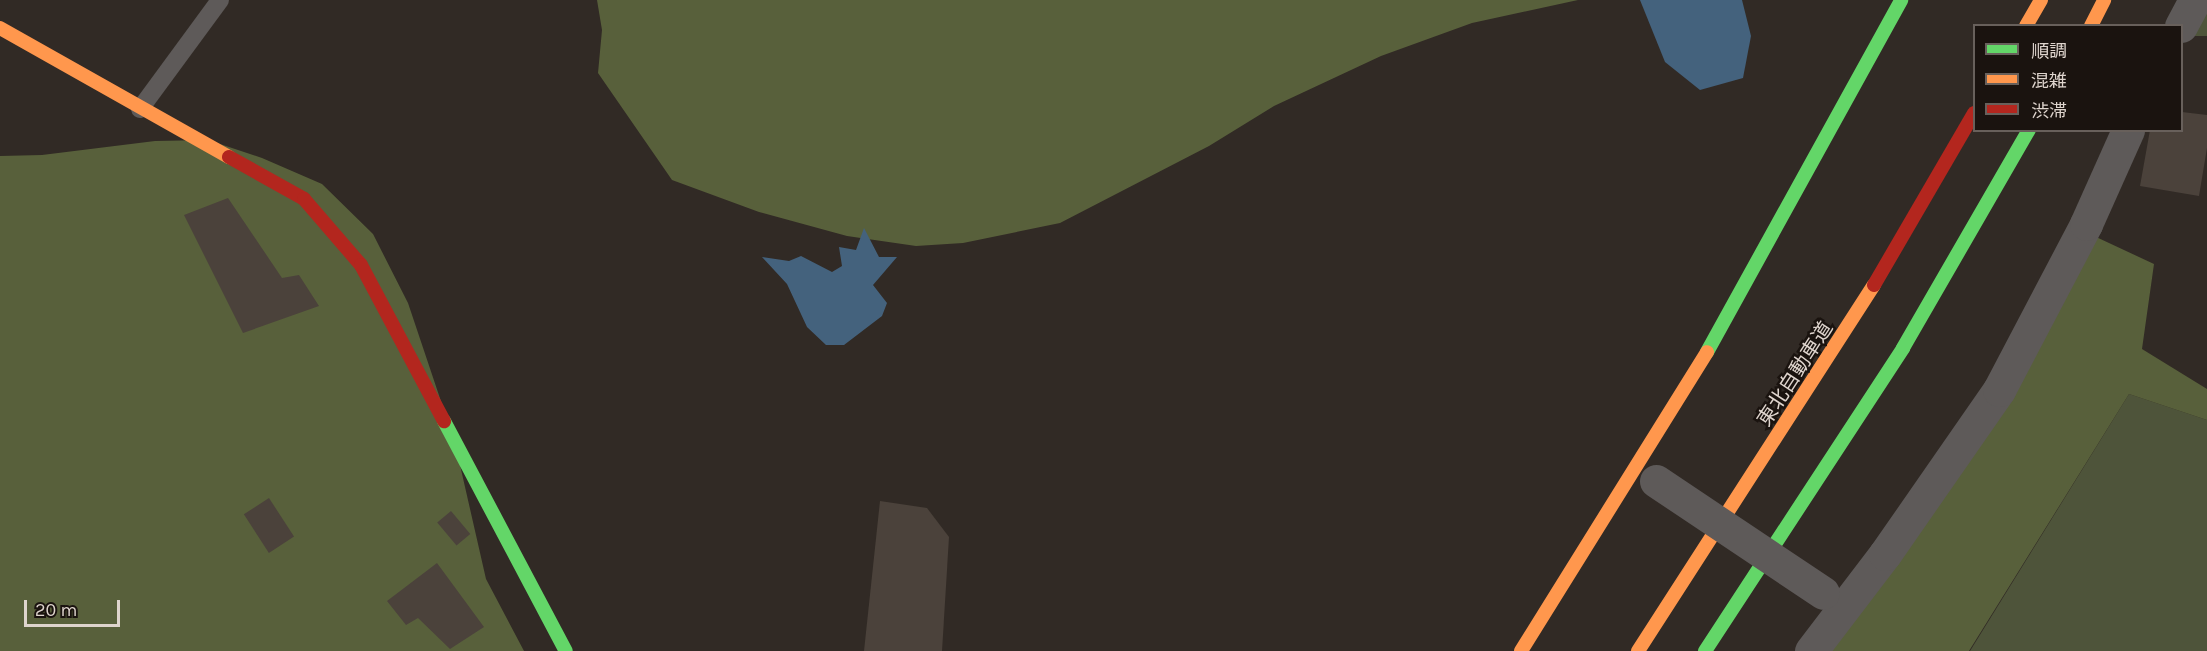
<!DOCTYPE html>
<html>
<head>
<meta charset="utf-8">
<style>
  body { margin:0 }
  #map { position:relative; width:2207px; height:651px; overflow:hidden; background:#312a25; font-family:Karla,"Noto Sans JP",sans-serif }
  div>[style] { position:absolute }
  .green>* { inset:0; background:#4e543a }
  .forest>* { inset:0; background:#58603b }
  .water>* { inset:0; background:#44627d }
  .building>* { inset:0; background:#4b423b; transform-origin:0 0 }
  .lane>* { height:18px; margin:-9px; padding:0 9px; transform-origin:9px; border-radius:9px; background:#5e5a59 }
  .street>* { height:33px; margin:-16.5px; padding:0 16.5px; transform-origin:16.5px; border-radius:16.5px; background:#5e5a59 }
  .fast>* { height:14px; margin:-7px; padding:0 7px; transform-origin:7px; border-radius:7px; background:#63d668 }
  .slow>* { height:14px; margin:-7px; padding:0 7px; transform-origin:7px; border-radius:7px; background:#ff974d }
  .jam>* { height:14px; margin:-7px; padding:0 7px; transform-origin:7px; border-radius:7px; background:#b3261e }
  .street-bridge>* { height:33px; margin:-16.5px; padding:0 16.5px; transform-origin:16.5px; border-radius:16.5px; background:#5e5a59 }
  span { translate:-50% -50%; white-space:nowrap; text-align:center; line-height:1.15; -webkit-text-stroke:5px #1a130f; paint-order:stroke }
  .street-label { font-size:20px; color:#ded4cd }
  .legend { position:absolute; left:1973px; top:24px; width:210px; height:108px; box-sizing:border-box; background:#1a130f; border:2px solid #68605b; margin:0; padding:8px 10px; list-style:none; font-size:18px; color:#ded4cd }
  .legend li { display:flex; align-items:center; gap:12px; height:30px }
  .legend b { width:30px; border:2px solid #68605b }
  .scale { position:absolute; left:24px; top:600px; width:96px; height:27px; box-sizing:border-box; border:3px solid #ded4cd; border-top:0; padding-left:8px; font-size:18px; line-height:21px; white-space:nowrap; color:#ded4cd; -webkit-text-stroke:4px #1a130f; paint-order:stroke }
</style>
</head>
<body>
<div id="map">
  <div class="green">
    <div style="clip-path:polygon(2207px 1px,2207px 36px,2189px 36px)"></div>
    <div style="clip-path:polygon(2129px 394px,2207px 420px,2207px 651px,1970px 651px)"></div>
  </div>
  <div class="forest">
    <div style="clip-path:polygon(597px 0,1578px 0,1472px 23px,1381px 56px,1274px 106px,1209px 146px,1060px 223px,963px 243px,916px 246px,847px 236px,759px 212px,672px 180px,598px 73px,602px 30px)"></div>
    <div style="clip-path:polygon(208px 140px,262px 158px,322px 184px,373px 234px,408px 303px,455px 443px,486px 579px,524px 651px,0 651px,0 156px,42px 155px,155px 141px)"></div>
    <div style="clip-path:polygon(2094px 236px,2154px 264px,2142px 349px,2207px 389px,2207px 420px,2129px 394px,1969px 651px,1823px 651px)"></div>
  </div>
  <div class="water">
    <div style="clip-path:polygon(1640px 0,1742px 0,1751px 36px,1743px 78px,1700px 90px,1665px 62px)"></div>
    <div style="clip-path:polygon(864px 228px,879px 257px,897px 257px,873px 285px,887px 303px,882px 316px,844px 345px,826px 345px,807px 327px,787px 284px,762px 257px,789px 261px,801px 256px,832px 272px,842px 266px,839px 247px,856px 250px)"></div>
  </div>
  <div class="building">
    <div style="clip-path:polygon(2182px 112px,2207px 115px,2207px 148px,2199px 196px,2140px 186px,2150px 130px,2182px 130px)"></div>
    <div style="clip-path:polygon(228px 198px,282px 278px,299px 275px,319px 306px,243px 333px,184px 215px)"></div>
    <div style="left:269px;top:498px;width:46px;height:30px;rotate:57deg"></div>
    <div style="clip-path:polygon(880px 501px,927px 508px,949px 537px,942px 651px,864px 651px)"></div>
    <div style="left:451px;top:511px;width:30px;height:18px;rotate:50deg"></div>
    <div style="clip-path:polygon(437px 563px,484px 627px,450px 649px,418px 618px,406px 625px,387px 601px)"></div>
  </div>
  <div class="lane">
    <div style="left:140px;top:109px;width:135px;rotate:-53.7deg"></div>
  </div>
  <div class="street">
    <div style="left:2181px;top:26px;width:30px;rotate:-62deg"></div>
    <div style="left:1811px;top:651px;width:122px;rotate:-52.7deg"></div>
    <div style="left:1885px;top:554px;width:200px;rotate:-55.2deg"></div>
    <div style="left:1999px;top:390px;width:187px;rotate:-62.3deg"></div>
    <div style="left:2086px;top:224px;width:103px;rotate:-65.9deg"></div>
  </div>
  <div class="fast">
    <div style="left:1707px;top:352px;width:402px;rotate:-61.1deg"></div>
    <div style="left:444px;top:421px;width:260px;rotate:62.1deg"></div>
    <div style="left:1705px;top:651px;width:362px;rotate:-56.8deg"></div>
    <div style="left:1903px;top:348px;width:252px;rotate:-60deg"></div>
  </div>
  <div class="slow">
    <div style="left:2026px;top:26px;width:30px;rotate:-60deg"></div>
    <div style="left:2091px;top:26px;width:29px;rotate:-63deg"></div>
    <div style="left:0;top:28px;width:263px;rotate:29.4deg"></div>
    <div style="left:1521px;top:651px;width:352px;rotate:-58.1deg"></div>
    <div style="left:1638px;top:651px;width:435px;rotate:-57.2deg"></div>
  </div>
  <div class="jam">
    <div style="left:229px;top:157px;width:86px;rotate:29.2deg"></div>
    <div style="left:304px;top:199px;width:87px;rotate:49.2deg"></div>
    <div style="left:361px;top:265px;width:177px;rotate:62deg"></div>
    <div style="left:1874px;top:285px;width:199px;rotate:-59.8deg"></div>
  </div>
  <div class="street-bridge">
    <div style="left:1656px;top:481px;width:201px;rotate:33.8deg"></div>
  </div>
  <div class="street-label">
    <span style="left:1795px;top:374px;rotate:-57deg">東北自動車道</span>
  </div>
  <ul class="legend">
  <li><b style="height:8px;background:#63d668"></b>順調</li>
  <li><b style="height:8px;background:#ff974d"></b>混雑</li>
  <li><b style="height:8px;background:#b3261e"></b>渋滞</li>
  </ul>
  <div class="scale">20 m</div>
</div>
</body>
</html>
